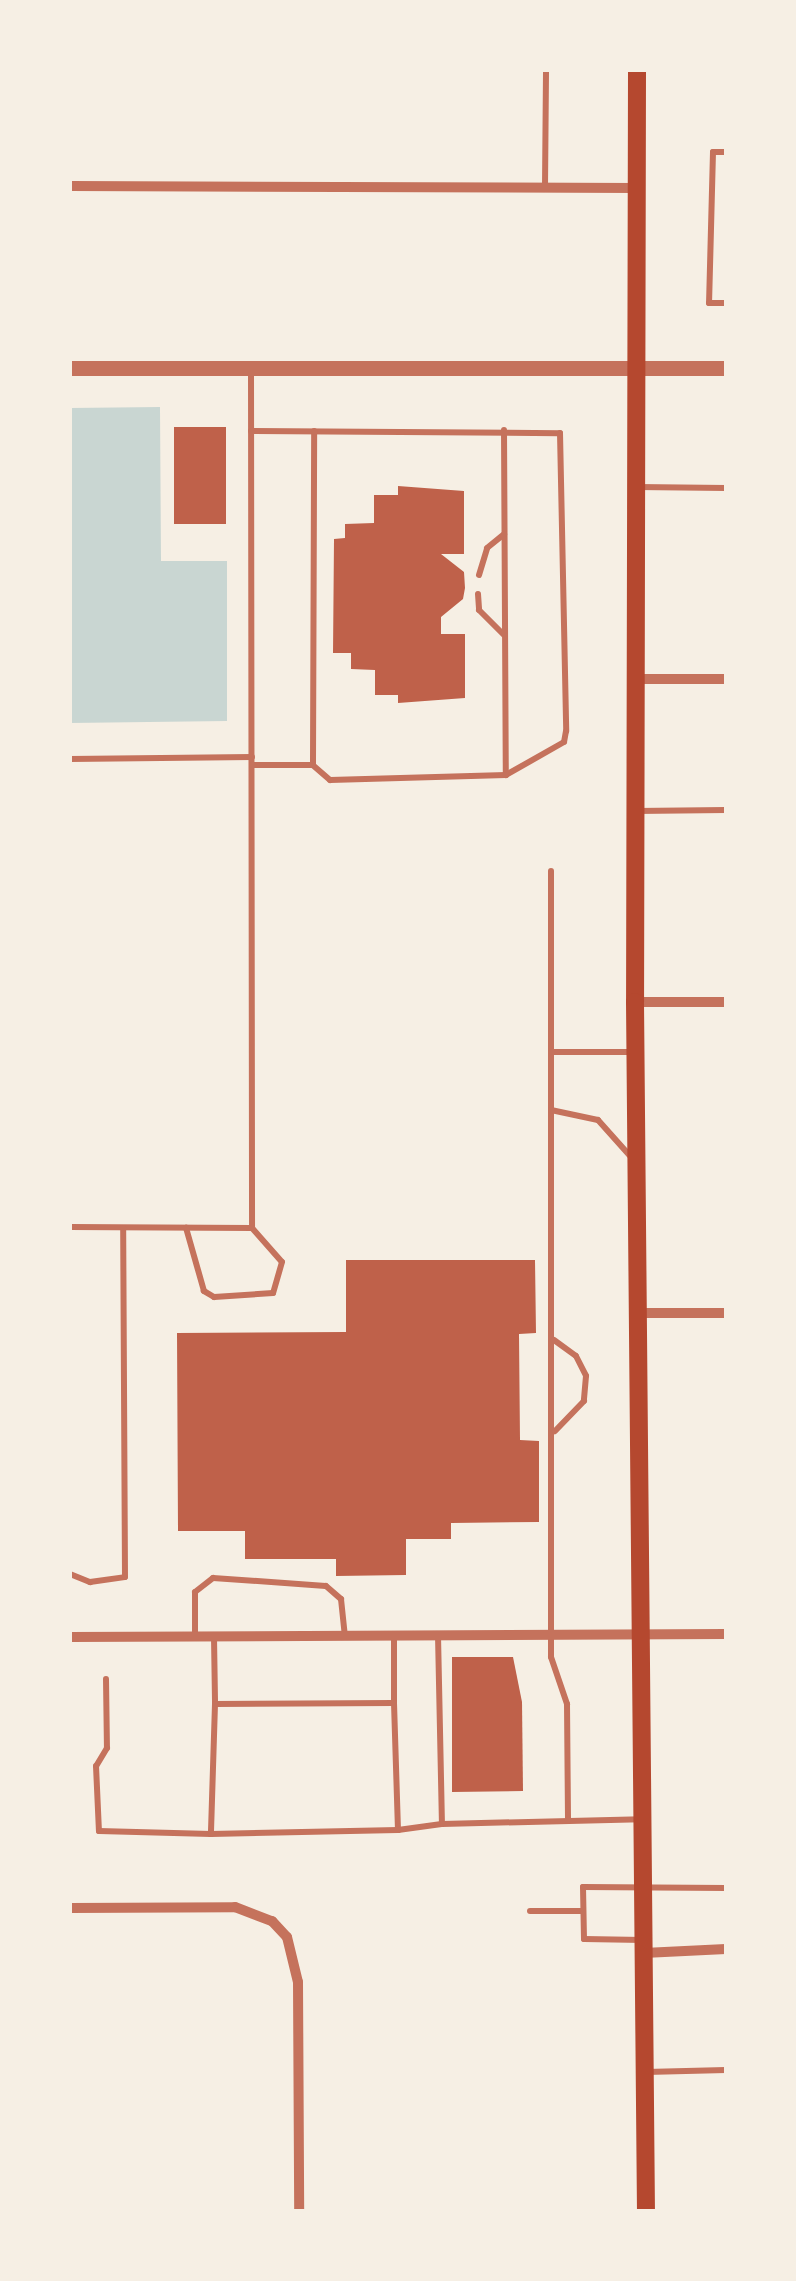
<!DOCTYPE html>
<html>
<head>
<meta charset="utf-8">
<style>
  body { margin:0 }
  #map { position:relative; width:796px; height:2281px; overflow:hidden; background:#f6efe4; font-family:"DejaVu Sans",sans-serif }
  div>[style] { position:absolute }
  .water>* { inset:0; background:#c9d6d2 }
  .building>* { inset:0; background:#bf614a; transform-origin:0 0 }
  .service>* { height:6px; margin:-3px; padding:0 3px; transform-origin:3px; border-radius:3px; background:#c5725c }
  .minor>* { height:10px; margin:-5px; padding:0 5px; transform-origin:5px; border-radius:5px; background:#c5725c }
  .tertiary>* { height:15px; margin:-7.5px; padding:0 7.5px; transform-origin:7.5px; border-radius:7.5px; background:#c5725c }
  .primary>* { height:18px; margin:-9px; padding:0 9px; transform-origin:9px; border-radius:9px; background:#b5482f }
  span { translate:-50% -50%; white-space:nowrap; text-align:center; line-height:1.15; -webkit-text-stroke:9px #f6efe4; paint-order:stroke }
  .frame { position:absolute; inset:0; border:72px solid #f6efe4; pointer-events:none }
</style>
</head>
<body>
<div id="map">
  <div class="water">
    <div style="clip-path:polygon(160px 407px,161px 561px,227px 561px,227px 721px,70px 723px,70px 408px)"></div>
  </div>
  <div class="building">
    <div style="left:174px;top:427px;width:52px;height:97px"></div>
    <div style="clip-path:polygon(398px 486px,464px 491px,464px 554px,441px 554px,464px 572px,465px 588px,463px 599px,441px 617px,441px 634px,465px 634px,465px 698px,398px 703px,398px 695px,375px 695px,375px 670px,351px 669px,351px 653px,333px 653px,334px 539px,345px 538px,345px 524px,374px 523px,374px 495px,398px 495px)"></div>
    <div style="clip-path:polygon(346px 1260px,535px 1260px,536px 1333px,519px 1334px,520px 1440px,539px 1441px,539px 1522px,451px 1523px,451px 1539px,406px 1539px,406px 1575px,336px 1576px,336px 1559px,245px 1559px,245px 1531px,178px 1531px,177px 1333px,346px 1332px)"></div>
    <div style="clip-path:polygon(452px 1657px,513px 1657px,522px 1702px,523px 1791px,452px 1792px)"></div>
  </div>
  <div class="service">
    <div style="left:726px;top:152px;width:13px;rotate:180deg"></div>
    <div style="left:713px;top:152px;width:151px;rotate:91.5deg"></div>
    <div style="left:709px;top:303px;width:17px"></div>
    <div style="left:545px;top:187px;width:117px;rotate:-89.5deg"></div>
    <div style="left:251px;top:369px;width:859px;rotate:89.93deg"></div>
    <div style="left:504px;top:430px;width:345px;rotate:89.7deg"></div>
    <div style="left:251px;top:431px;width:309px;rotate:0.4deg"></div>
    <div style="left:560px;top:433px;width:298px;rotate:88.8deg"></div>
    <div style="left:566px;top:731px;width:11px;rotate:100deg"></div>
    <div style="left:564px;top:742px;width:67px;rotate:150.4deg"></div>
    <div style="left:506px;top:775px;width:176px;rotate:178.4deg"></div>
    <div style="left:330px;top:780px;width:23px;rotate:-139deg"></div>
    <div style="left:313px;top:765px;width:61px;rotate:180deg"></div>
    <div style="left:637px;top:487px;width:89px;rotate:0.6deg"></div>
    <div style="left:479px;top:575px;width:28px;rotate:-73deg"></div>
    <div style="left:487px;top:548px;width:22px;rotate:-39deg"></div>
    <div style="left:478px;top:594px;width:16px;rotate:86deg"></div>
    <div style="left:479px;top:610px;width:35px;rotate:45deg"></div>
    <div style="left:70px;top:759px;width:182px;rotate:-0.6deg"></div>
    <div style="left:313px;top:765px;width:334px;rotate:-89.8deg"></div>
    <div style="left:636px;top:811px;width:90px;rotate:-0.6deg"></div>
    <div style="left:551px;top:871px;width:786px;rotate:90deg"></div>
    <div style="left:551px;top:1657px;width:50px;rotate:71.2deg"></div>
    <div style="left:567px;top:1704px;width:117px;rotate:89.5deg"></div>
    <div style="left:552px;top:1052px;width:83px"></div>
    <div style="left:551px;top:1110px;width:48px;rotate:12deg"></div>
    <div style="left:598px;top:1120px;width:50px;rotate:48.3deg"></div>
    <div style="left:70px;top:1227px;width:182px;rotate:0.3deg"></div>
    <div style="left:252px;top:1228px;width:45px;rotate:48.6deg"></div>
    <div style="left:282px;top:1262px;width:32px;rotate:106deg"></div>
    <div style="left:273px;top:1293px;width:59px;rotate:176.1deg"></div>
    <div style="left:214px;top:1297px;width:12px;rotate:-149deg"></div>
    <div style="left:204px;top:1291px;width:66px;rotate:-105.9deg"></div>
    <div style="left:554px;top:1340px;width:27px;rotate:36deg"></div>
    <div style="left:576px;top:1356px;width:22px;rotate:63deg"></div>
    <div style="left:586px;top:1376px;width:25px;rotate:95deg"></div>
    <div style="left:584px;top:1401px;width:42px;rotate:134deg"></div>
    <div style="left:70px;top:1574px;width:22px;rotate:22deg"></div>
    <div style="left:90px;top:1582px;width:35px;rotate:-8deg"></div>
    <div style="left:125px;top:1577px;width:349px;rotate:-90.3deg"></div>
    <div style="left:438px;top:1635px;width:189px;rotate:88.8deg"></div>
    <div style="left:442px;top:1824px;width:199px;rotate:-1.4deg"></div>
    <div style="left:195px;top:1636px;width:44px;rotate:-90deg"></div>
    <div style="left:195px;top:1592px;width:23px;rotate:-38deg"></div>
    <div style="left:213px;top:1578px;width:113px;rotate:4deg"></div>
    <div style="left:326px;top:1586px;width:20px;rotate:41deg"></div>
    <div style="left:341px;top:1599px;width:36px;rotate:84deg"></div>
    <div style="left:214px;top:1637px;width:67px;rotate:89.1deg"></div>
    <div style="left:215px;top:1704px;width:179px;rotate:-0.3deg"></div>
    <div style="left:394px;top:1703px;width:66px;rotate:-90deg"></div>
    <div style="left:106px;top:1679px;width:69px;rotate:89.2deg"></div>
    <div style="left:107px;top:1748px;width:21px;rotate:121deg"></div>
    <div style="left:96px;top:1766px;width:65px;rotate:87.4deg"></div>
    <div style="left:99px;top:1831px;width:112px;rotate:1.5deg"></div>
    <div style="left:394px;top:1703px;width:127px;rotate:88.2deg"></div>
    <div style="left:398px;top:1830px;width:44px;rotate:-7.8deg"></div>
    <div style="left:215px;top:1704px;width:130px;rotate:91.8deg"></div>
    <div style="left:211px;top:1834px;width:187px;rotate:-1.2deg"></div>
    <div style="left:530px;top:1911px;width:53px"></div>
    <div style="left:643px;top:1940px;width:59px;rotate:-179deg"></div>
    <div style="left:584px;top:1939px;width:52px;rotate:-91.1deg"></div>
    <div style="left:583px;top:1887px;width:143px;rotate:0.4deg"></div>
    <div style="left:646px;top:2072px;width:80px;rotate:-1.4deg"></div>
  </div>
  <div class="minor">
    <div style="left:70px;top:186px;width:566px;rotate:0.2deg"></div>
    <div style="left:635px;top:679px;width:91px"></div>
    <div style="left:635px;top:1002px;width:91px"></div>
    <div style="left:637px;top:1313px;width:89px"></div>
    <div style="left:70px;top:1637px;width:656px;rotate:-0.26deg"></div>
    <div style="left:70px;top:1908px;width:165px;rotate:-0.3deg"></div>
    <div style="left:235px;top:1907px;width:40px;rotate:21deg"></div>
    <div style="left:272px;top:1921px;width:22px;rotate:47deg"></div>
    <div style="left:287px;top:1937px;width:46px;rotate:76.3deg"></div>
    <div style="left:298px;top:1982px;width:229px;rotate:89.7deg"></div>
    <div style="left:644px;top:1953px;width:82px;rotate:-2.8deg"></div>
  </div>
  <div class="tertiary">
    <div style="left:70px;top:368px;width:656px"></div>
  </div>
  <div class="primary">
    <div style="left:637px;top:70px;width:932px;rotate:90.12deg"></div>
    <div style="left:635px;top:1002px;width:1209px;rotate:89.48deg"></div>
  </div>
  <div class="frame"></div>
</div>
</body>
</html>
